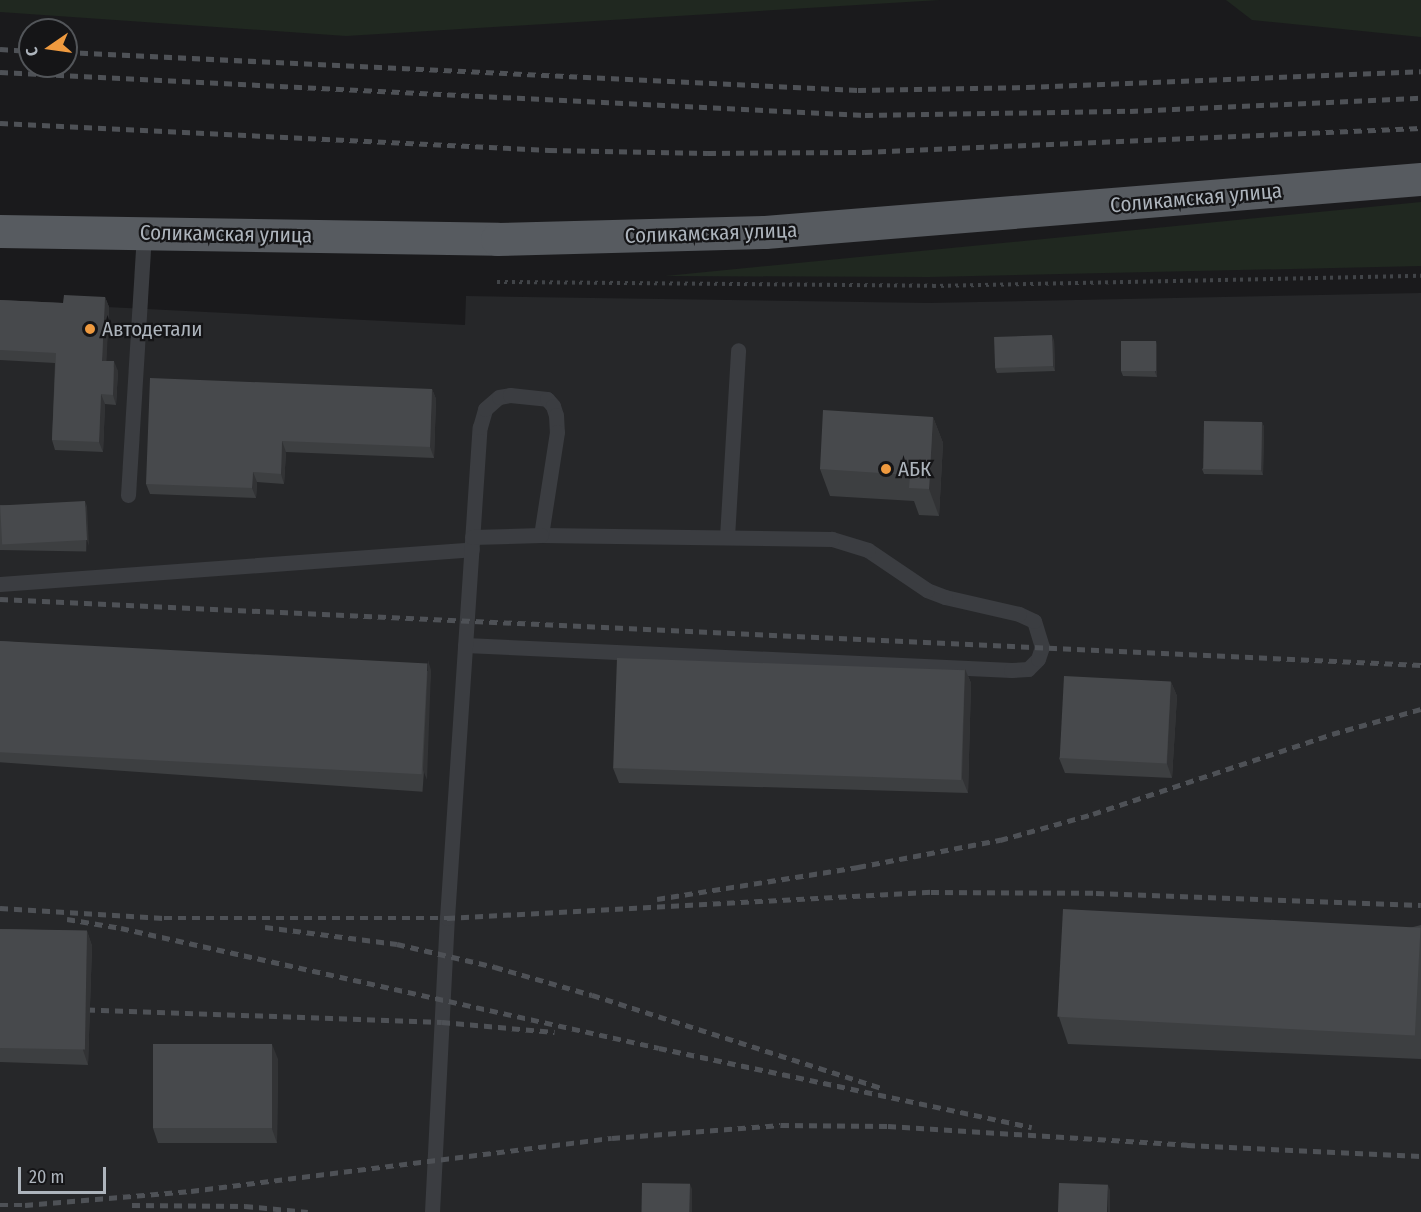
<!DOCTYPE html>
<html>
<head>
<meta charset="utf-8">
<style>
  body { margin:0 }
  #map { position:relative; width:1421px; height:1212px; overflow:hidden; background:#1a1a1c; font-family:"Fira Sans Condensed",sans-serif }
  div>[style] { position:absolute }
  .built>* { inset:0; background:#262729 }
  .green>* { inset:0; background:#202820 }
  .path>* { height:4px; margin-top:-2px; transform-origin:0; background:repeating-linear-gradient(90deg,#414448 0 3px,transparent 0 7.5px) }
  .service>* { height:15px; margin:-7.5px; padding:0 7.5px; transform-origin:7.5px; border-radius:7.5px; background:#3b3d41 }
  .primary>* { height:33px; margin:-16.5px; padding:0 16.5px; transform-origin:16.5px; border-radius:16.5px; background:#575b60 }
  .rail>* { height:4.5px; margin-top:-2.25px; transform-origin:0; background:repeating-linear-gradient(90deg,#4e5156 0 8px,transparent 0 14px) }
  .wall>* { inset:0; background:#3d3f41; transform-origin:0 0 }
  .shaded-wall>* { inset:0; background:#323335 }
  .building>* { inset:0; background:#47494c; transform-origin:0 0 }
  .dots>* { width:16px; height:16px; translate:-50% -50%; box-sizing:border-box; border:3px solid #151517; border-radius:50% }
  span { translate:-50% -50%; white-space:nowrap; text-align:center; line-height:1.15; -webkit-text-stroke:4.5px #151517; paint-order:stroke }
  .street-label { font-size:21px; color:#adb4bc }
  .poi-label { font-size:21px; color:#adb4bc }
  .left { translate:0 -50%; text-align:left }
  .north { position:absolute; left:18px; top:18px; width:60px; height:60px; box-sizing:border-box; background:#151517; border:2px solid #525559; border-radius:50%; rotate:257deg; font-size:16px; font-weight:700; line-height:24px; text-align:center; color:#adb4bc }
  .north::after { content:''; display:block; margin:auto; width:21px; height:27px; background:#ef9a3f; clip-path:polygon(50% 0,100% 100%,50% 72%,0 100%) }
  .scale { position:absolute; left:18px; top:1167px; width:88px; height:27px; box-sizing:border-box; border:3px solid #adb4bc; border-top:0; padding-left:8px; font-size:18px; line-height:21px; white-space:nowrap; color:#adb4bc; -webkit-text-stroke:4px #151517; paint-order:stroke }
</style>
</head>
<body>
<div id="map">
  <div class="built">
    <div style="clip-path:polygon(1421px 293px,1421px 1212px,0 1212px,0 310px,67px 305px,465px 325px,466px 296px,929px 303px)"></div>
  </div>
  <div class="green">
    <div style="clip-path:polygon(0 0,940px 0,346px 36px,0 12px)"></div>
    <div style="clip-path:polygon(1226px 0,1421px 0,1421px 37px,1252px 20px)"></div>
    <div style="clip-path:polygon(1421px 202px,1421px 266px,929px 277px,665px 276px)"></div>
  </div>
  <div class="path">
    <div style="left:497px;top:282px;width:436px;rotate:0.5deg"></div>
    <div style="left:933px;top:286px;width:488px;rotate:-1.2deg"></div>
  </div>
  <div class="service">
    <div style="left:128px;top:495px;width:263px;rotate:-86.5deg"></div>
    <div style="left:727px;top:537px;width:187px;rotate:-86.6deg"></div>
    <div style="left:0;top:584px;width:473px;rotate:-4.2deg"></div>
    <div style="left:465px;top:645px;width:547px;rotate:2.62deg"></div>
    <div style="left:1011px;top:670px;width:17px;rotate:-3deg"></div>
    <div style="left:1028px;top:669px;width:14px;rotate:-45deg"></div>
    <div style="left:1038px;top:659px;width:13px;rotate:-72deg"></div>
    <div style="left:1042px;top:647px;width:27px;rotate:-107deg"></div>
    <div style="left:1034px;top:621px;width:17px;rotate:-155deg"></div>
    <div style="left:1019px;top:614px;width:76px;rotate:-167.1deg"></div>
    <div style="left:945px;top:597px;width:19px;rotate:-159deg"></div>
    <div style="left:927px;top:590px;width:71px;rotate:-145.9deg"></div>
    <div style="left:868px;top:550px;width:38px;rotate:-163deg"></div>
    <div style="left:832px;top:539px;width:291px;rotate:-179.2deg"></div>
    <div style="left:432px;top:1212px;width:294px;rotate:-87.1deg"></div>
    <div style="left:447px;top:918px;width:492px;rotate:-86.2deg"></div>
    <div style="left:480px;top:427px;width:19px;rotate:-74deg"></div>
    <div style="left:485px;top:409px;width:18px;rotate:-41deg"></div>
    <div style="left:499px;top:397px;width:11px;rotate:-10deg"></div>
    <div style="left:510px;top:395px;width:37px;rotate:6deg"></div>
    <div style="left:547px;top:399px;width:9px;rotate:49deg"></div>
    <div style="left:553px;top:406px;width:9px;rotate:72deg"></div>
    <div style="left:556px;top:415px;width:17px;rotate:87deg"></div>
    <div style="left:557px;top:432px;width:104px;rotate:98.8deg"></div>
    <div style="left:541px;top:535px;width:69px;rotate:178.3deg"></div>
  </div>
  <div class="primary">
    <div style="left:0;top:231px;width:497px;rotate:0.9deg"></div>
    <div style="left:497px;top:239px;width:268px;rotate:-1.5deg"></div>
    <div style="left:765px;top:232px;width:658px;rotate:-4.62deg"></div>
  </div>
  <div class="rail">
    <div style="left:0;top:49px;width:30px;rotate:4deg"></div>
    <div style="left:66px;top:52px;width:793px;rotate:2.75deg"></div>
    <div style="left:858px;top:90px;width:169px;rotate:-1deg"></div>
    <div style="left:1027px;top:87px;width:394px;rotate:-2.3deg"></div>
    <div style="left:0;top:72px;width:866px;rotate:2.85deg"></div>
    <div style="left:865px;top:115px;width:265px;rotate:-0.9deg"></div>
    <div style="left:1130px;top:111px;width:291px;rotate:-2.6deg"></div>
    <div style="left:0;top:123px;width:550px;rotate:2.82deg"></div>
    <div style="left:549px;top:150px;width:159px;rotate:1.1deg"></div>
    <div style="left:708px;top:153px;width:156px;rotate:-0.4deg"></div>
    <div style="left:864px;top:152px;width:558px;rotate:-2.47deg"></div>
    <div style="left:0;top:599px;width:1423px;rotate:2.66deg"></div>
    <div style="left:657px;top:899px;width:204px;rotate:-9deg"></div>
    <div style="left:858px;top:867px;width:145px;rotate:-10.8deg"></div>
    <div style="left:1000px;top:840px;width:97px;rotate:-15.6deg"></div>
    <div style="left:1093px;top:814px;width:252px;rotate:-18.5deg"></div>
    <div style="left:1332px;top:734px;width:92px;rotate:-15.7deg"></div>
    <div style="left:0;top:908px;width:164px;rotate:3.5deg"></div>
    <div style="left:164px;top:918px;width:283px"></div>
    <div style="left:447px;top:918px;width:485px;rotate:-3.1deg"></div>
    <div style="left:931px;top:892px;width:165px;rotate:0.3deg"></div>
    <div style="left:1096px;top:893px;width:325px;rotate:2.1deg"></div>
    <div style="left:67px;top:919px;width:55px;rotate:9.5deg"></div>
    <div style="left:121px;top:928px;width:551px;rotate:12.57deg"></div>
    <div style="left:659px;top:1048px;width:381px;rotate:12deg"></div>
    <div style="left:265px;top:927px;width:133px;rotate:7.3deg"></div>
    <div style="left:397px;top:944px;width:101px;rotate:13.2deg"></div>
    <div style="left:495px;top:967px;width:101px;rotate:16.1deg"></div>
    <div style="left:592px;top:995px;width:307px;rotate:17.8deg"></div>
    <div style="left:73px;top:1009px;width:369px;rotate:2deg"></div>
    <div style="left:442px;top:1022px;width:113px;rotate:5.1deg"></div>
    <div style="left:0;top:1205px;width:33px"></div>
    <div style="left:25px;top:1205px;width:167px;rotate:-4.8deg"></div>
    <div style="left:191px;top:1191px;width:424px;rotate:-7.2deg"></div>
    <div style="left:612px;top:1138px;width:169px;rotate:-4.4deg"></div>
    <div style="left:781px;top:1125px;width:107px;rotate:0.5deg"></div>
    <div style="left:888px;top:1126px;width:300px;rotate:3.6deg"></div>
    <div style="left:1187px;top:1145px;width:234px;rotate:2.7deg"></div>
    <div style="left:132px;top:1205px;width:113px;rotate:0.5deg"></div>
    <div style="left:245px;top:1206px;width:63px;rotate:5.4deg"></div>
  </div>
  <div class="wall">
    <div style="clip-path:polygon(105px 297px,109px 307px,106px 361px,118px 371px,116px 405px,105px 404px,103px 452px,55px 450px,52px 440px,55px 363px,0 360px,0 300px,63px 303px)"></div>
    <div style="clip-path:polygon(1054px 340px,1055px 371px,997px 373px,995px 368px)"></div>
    <div style="clip-path:polygon(1156px 341px,1157px 347px,1157px 377px,1123px 376px,1121px 371px)"></div>
    <div style="clip-path:polygon(432px 389px,436px 399px,434px 458px,286px 452px,284px 484px,257px 482px,256px 498px,150px 494px,146px 484px)"></div>
    <div style="clip-path:polygon(933px 417px,943px 443px,939px 516px,919px 515px,914px 501px,830px 496px,820px 469px)"></div>
    <div style="clip-path:polygon(1262px 422px,1264px 427px,1263px 475px,1204px 474px,1202px 469px)"></div>
    <div style="left:0;top:505px;width:87px;height:45px;rotate:1deg"></div>
    <div style="left:0;top:641px;width:432px;height:121px;rotate:4deg"></div>
    <div style="clip-path:polygon(965px 669px,971px 683px,968px 793px,619px 783px,613px 768px)"></div>
    <div style="clip-path:polygon(1171px 682px,1177px 696px,1172px 778px,1065px 773px,1059px 758px)"></div>
    <div style="clip-path:polygon(1421px 925px,1421px 1059px,1068px 1044px,1059px 1017px)"></div>
    <div style="clip-path:polygon(0 929px,87px 931px,92px 946px,88px 1065px,0 1062px)"></div>
    <div style="clip-path:polygon(278px 1059px,277px 1143px,158px 1143px,153px 1128px)"></div>
  </div>
  <div class="shaded-wall">
    <div style="clip-path:polygon(105px 297px,109px 307px,106px 371px,102px 361px)"></div>
    <div style="clip-path:polygon(1052px 335px,1054px 340px,1055px 371px,1053px 366px)"></div>
    <div style="clip-path:polygon(1156px 341px,1157px 347px,1157px 377px,1155px 372px)"></div>
    <div style="clip-path:polygon(114px 361px,118px 371px,116px 405px,113px 395px)"></div>
    <div style="clip-path:polygon(432px 389px,436px 399px,434px 458px,430px 447px)"></div>
    <div style="clip-path:polygon(101px 394px,105px 404px,103px 452px,99px 442px)"></div>
    <div style="clip-path:polygon(933px 417px,943px 443px,939px 516px,929px 489px)"></div>
    <div style="clip-path:polygon(1262px 422px,1264px 427px,1263px 475px,1261px 470px)"></div>
    <div style="clip-path:polygon(282px 441px,286px 452px,284px 484px,281px 474px)"></div>
    <div style="clip-path:polygon(253px 472px,257px 482px,256px 498px,252px 488px)"></div>
    <div style="clip-path:polygon(85px 501px,87px 506px,89px 546px,87px 540px)"></div>
    <div style="clip-path:polygon(428px 660px,431px 670px,427px 780px,423px 770px)"></div>
    <div style="clip-path:polygon(965px 669px,971px 683px,968px 793px,962px 778px)"></div>
    <div style="clip-path:polygon(1171px 682px,1177px 696px,1172px 778px,1167px 764px)"></div>
    <div style="clip-path:polygon(87px 931px,92px 946px,88px 1065px,83px 1050px)"></div>
    <div style="clip-path:polygon(272px 1044px,278px 1059px,277px 1143px,272px 1129px)"></div>
    <div style="clip-path:polygon(690px 1184px,692px 1189px,692px 1212px,690px 1212px)"></div>
    <div style="clip-path:polygon(1108px 1185px,1110px 1190px,1110px 1212px,1108px 1212px)"></div>
  </div>
  <div class="building">
    <div style="clip-path:polygon(64px 295px,105px 297px,102px 361px,114px 361px,113px 395px,101px 394px,99px 442px,52px 440px,56px 353px,0 350px,0 300px,63px 303px)"></div>
    <div style="left:1052px;top:335px;width:31px;height:58px;rotate:88deg"></div>
    <div style="left:1121px;top:341px;width:35px;height:30px"></div>
    <div style="clip-path:polygon(150px 378px,432px 389px,430px 447px,282px 441px,281px 474px,253px 472px,252px 488px,146px 484px)"></div>
    <div style="clip-path:polygon(823px 410px,933px 417px,929px 489px,909px 488px,910px 475px,820px 469px)"></div>
    <div style="left:1204px;top:421px;width:58px;height:48px;rotate:1deg"></div>
    <div style="left:85px;top:501px;width:39px;height:85px;rotate:87deg"></div>
    <div style="left:0;top:641px;width:428px;height:111px;rotate:3deg"></div>
    <div style="left:617px;top:658px;width:348px;height:110px;rotate:2deg"></div>
    <div style="left:1064px;top:676px;width:107px;height:82px;rotate:3deg"></div>
    <div style="left:1063px;top:909px;width:358px;height:108px;rotate:3deg"></div>
    <div style="left:0;top:929px;width:87px;height:119px;rotate:1deg"></div>
    <div style="left:153px;top:1044px;width:119px;height:84px"></div>
    <div style="left:642px;top:1183px;width:48px;height:29px;rotate:1deg"></div>
    <div style="left:1059px;top:1183px;width:49px;height:29px;rotate:2deg"></div>
  </div>
  <div class="dots">
    <div style="left:90px;top:329px;background:#ef9a3f"></div>
    <div style="left:886px;top:469px;background:#ef9a3f"></div>
  </div>
  <div class="street-label">
    <span style="left:1196px;top:198px;rotate:-5deg">Соликамская улица</span>
    <span style="left:711px;top:233px;rotate:-2deg">Соликамская улица</span>
    <span style="left:226px;top:234px;rotate:1deg">Соликамская улица</span>
  </div>
  <div class="poi-label">
    <span class="left" style="left:102px;top:329px">Автодетали</span>
    <span class="left" style="left:898px;top:469px">АБК</span>
  </div>
  <div class="north">С</div>
  <div class="scale">20 m</div>
</div>
</body>
</html>
